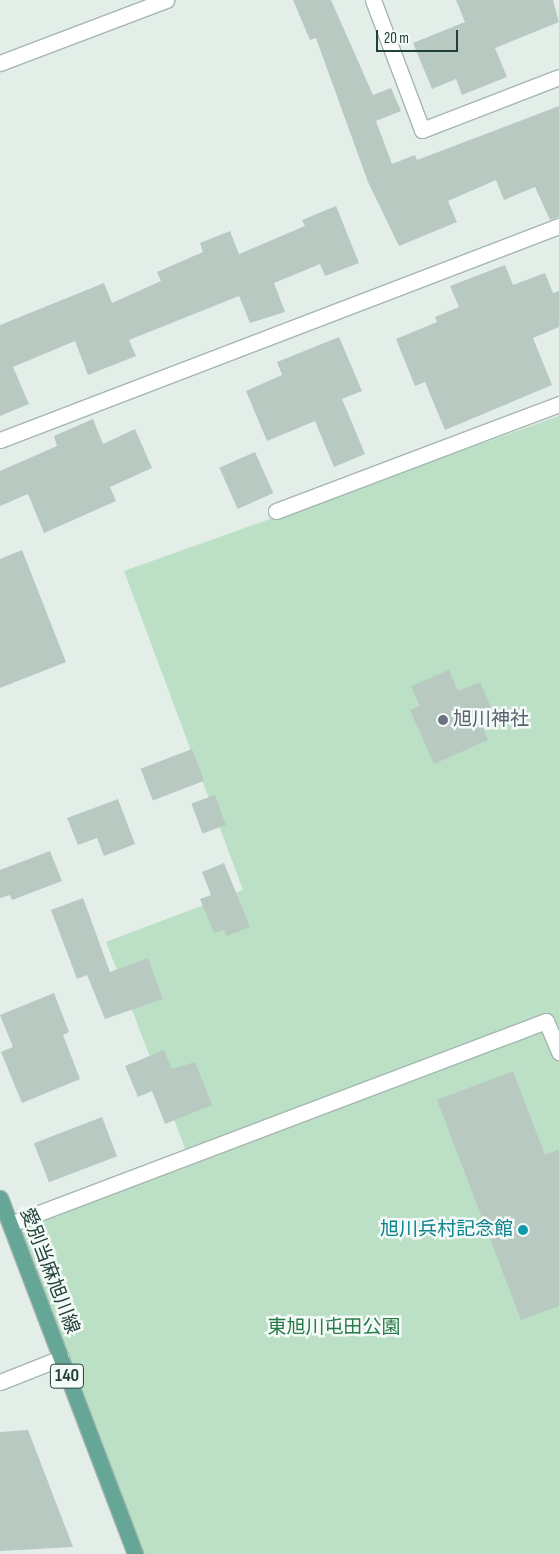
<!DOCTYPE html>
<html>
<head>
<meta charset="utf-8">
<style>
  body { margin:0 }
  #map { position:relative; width:559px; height:1554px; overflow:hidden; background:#e3eee9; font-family:"Sofia Sans Condensed","Noto Sans JP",sans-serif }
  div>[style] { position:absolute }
  .green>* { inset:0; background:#bbe0c5 }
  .building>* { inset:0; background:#b8c9c2; transform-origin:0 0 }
  .roads { filter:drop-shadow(1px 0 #a5b6b0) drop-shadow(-1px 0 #a5b6b0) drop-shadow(0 1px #a5b6b0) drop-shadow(0 -1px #a5b6b0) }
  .minor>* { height:15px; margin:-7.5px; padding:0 7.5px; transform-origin:7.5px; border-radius:7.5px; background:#fff }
  .primary>* { height:15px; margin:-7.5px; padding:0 7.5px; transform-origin:7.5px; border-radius:7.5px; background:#65a696 }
  .dots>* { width:14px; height:14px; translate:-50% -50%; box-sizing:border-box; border:2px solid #f4faf7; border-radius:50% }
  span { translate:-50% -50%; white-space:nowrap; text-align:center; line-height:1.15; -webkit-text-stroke:5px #f4faf7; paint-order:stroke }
  .shield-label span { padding:1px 4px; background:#f4faf7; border:1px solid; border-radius:4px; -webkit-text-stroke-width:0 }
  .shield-label { font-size:18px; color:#214038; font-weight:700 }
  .worship-label { font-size:19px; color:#5b616d }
  .left { translate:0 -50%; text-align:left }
  .culture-label { font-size:19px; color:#0d838f }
  .right { translate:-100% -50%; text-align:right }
  .street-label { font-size:19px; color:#214038 }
  .park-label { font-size:19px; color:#297a49 }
  .scale { position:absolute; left:376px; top:30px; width:82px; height:22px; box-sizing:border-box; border:2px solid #214038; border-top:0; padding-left:6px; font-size:15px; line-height:18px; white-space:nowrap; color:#214038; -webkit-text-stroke:4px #f4faf7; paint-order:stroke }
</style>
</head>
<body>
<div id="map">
  <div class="green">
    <div style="clip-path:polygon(559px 416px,559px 1554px,135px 1554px,10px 1224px,188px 1156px,106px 942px,243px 890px,124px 571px)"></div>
  </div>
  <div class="building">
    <div style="clip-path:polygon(293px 0,331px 0,373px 95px,391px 88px,401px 111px,376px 121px,392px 164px,415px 155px,417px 160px,559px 106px,559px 217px,550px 220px,535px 187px,504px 200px,496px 180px,448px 201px,457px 222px,399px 246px,368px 182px,316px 38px,310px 40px)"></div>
    <div style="clip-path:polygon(456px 0,553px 0,559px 22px,495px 48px,507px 77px,462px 95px,456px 79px,432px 89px,413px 43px,465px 22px)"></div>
    <div style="clip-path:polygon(336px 206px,359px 263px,325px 276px,320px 264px,274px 283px,285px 312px,250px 323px,239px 296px,129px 340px,136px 356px,88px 375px,75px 341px,13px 367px,29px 404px,0 416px,0 325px,104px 283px,112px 303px,161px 281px,157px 272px,203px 252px,200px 243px,230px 231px,239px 254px,305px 226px,302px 220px)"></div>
    <div style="clip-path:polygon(505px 265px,513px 285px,545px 273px,553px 293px,559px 291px,559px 327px,533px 338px,552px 385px,445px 430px,425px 382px,415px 386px,396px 339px,437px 322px,435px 317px,459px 307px,450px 286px)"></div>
    <div style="clip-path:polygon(339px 337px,362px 391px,342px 399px,365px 454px,334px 467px,315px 421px,267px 441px,246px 391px,282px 375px,277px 362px)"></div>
    <div style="clip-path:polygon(93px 419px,103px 444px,135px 429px,152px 468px,110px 487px,116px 501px,44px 533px,28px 494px,0 506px,0 471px,57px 446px,54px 436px)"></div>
    <div style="left:255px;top:452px;width:45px;height:39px;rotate:66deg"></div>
    <div style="clip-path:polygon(22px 550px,66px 662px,0 688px,0 559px)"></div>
    <div style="clip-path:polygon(449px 670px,458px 691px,480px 682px,495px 717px,481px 723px,488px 740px,434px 764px,410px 710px,420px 706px,411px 686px)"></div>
    <div style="left:192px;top:749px;width:34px;height:55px;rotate:69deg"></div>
    <div style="left:215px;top:795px;width:32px;height:25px;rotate:70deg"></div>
    <div style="clip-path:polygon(118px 799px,135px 844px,104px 856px,97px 838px,78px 845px,67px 818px)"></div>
    <div style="clip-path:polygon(50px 851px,62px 881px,12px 900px,10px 895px,0 898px,0 870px)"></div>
    <div style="clip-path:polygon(224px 863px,250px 927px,227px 936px,224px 930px,214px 933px,200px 899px,211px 895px,202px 872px)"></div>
    <div style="clip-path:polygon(83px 898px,110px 972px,148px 958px,163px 999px,105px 1019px,87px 975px,77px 979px,51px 910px)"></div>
    <div style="clip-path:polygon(54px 993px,69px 1032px,63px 1035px,80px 1079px,22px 1103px,1px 1052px,13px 1047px,0 1015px)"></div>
    <div style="clip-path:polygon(164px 1050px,172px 1069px,195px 1062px,212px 1105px,165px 1124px,152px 1091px,138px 1097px,125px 1066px)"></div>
    <div style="clip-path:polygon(513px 1071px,545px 1155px,559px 1149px,559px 1306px,521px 1320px,437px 1100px)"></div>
    <div style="left:102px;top:1117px;width:42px;height:73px;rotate:69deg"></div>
    <div style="clip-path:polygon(28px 1430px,73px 1547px,0 1551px,0 1432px)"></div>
  </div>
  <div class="roads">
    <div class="minor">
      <div style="left:373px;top:0;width:139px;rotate:69.3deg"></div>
      <div style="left:422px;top:130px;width:147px;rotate:-21.1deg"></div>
      <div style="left:0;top:63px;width:178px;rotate:-20.8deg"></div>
      <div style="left:0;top:440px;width:599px;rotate:-20.95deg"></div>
      <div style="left:276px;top:511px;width:303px;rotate:-20.7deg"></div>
      <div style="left:10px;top:1224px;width:573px;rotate:-20.74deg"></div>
      <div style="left:546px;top:1021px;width:34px;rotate:67deg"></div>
      <div style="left:0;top:1382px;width:66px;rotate:-21.5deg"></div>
    </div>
    <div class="primary">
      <div style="left:0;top:1198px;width:381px;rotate:69.2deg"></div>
    </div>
  </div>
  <div class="dots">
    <div style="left:443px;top:720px;background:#6b7280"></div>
    <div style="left:523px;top:1230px;background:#0f9aa8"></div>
  </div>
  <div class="shield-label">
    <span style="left:67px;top:1376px">140</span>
  </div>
  <div class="worship-label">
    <span class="left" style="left:453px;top:720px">旭川神社</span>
  </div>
  <div class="culture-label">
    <span class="right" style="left:513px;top:1230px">旭川兵村記念館</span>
  </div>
  <div class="street-label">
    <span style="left:49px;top:1271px;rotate:69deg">愛別当麻旭川線</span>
  </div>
  <div class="park-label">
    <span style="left:334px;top:1328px">東旭川屯田公園</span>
  </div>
  <div class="scale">20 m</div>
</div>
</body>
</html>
